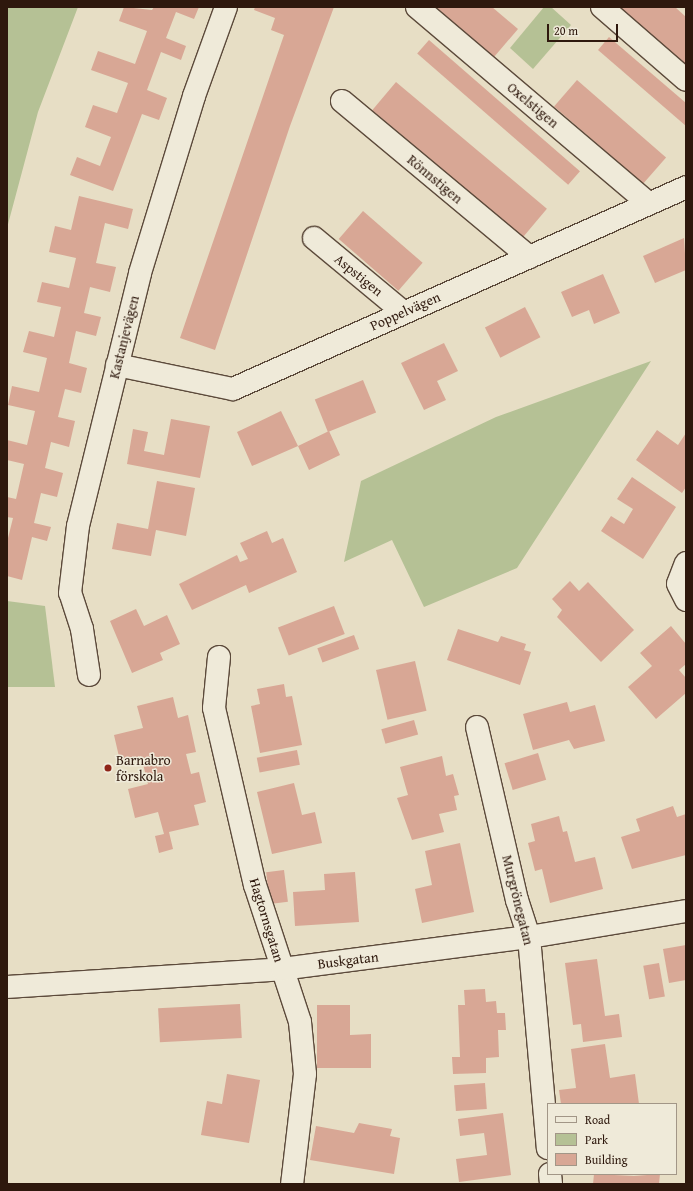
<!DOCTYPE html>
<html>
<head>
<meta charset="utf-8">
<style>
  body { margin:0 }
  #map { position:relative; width:693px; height:1191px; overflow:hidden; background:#e7dec5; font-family:"Gentium Book Plus",serif }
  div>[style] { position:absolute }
  .green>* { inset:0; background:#b5c195 }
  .building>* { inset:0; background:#d8a795; transform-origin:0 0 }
  .roads { filter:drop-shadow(1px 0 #5c4a3b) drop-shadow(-1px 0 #5c4a3b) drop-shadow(0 1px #5c4a3b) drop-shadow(0 -1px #5c4a3b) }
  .minor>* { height:22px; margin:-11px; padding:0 11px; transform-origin:11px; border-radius:11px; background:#efead9 }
  .dots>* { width:11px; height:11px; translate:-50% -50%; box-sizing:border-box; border:2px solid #efead9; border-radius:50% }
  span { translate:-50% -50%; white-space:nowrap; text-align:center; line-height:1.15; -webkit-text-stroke:3px #efead9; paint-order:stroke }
  .street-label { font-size:14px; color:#2e180d }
  .poi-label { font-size:14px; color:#2e180d }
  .left { translate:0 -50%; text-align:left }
  .frame { position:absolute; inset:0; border:8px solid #2e180d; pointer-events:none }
  .legend { position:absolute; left:547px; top:1103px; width:130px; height:72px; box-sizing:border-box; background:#efead9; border:1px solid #a29687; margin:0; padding:5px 7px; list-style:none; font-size:12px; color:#2e180d }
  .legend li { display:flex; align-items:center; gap:8px; height:20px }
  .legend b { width:20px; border:1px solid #a29687 }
  .scale { position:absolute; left:547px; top:24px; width:71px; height:18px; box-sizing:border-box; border:2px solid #2e180d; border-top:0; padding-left:5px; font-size:12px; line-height:14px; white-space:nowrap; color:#2e180d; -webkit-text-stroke:3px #efead9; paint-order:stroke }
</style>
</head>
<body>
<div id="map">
  <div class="green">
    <div style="clip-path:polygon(7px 7px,78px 7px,38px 112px,7px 228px)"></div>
    <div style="clip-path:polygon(544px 7px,551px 7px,571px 25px,533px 69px,510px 48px)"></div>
    <div style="clip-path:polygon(651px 361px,517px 568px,424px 607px,392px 540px,344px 562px,361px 481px,496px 417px)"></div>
    <div style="clip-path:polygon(7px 601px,45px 606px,55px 687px,7px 687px)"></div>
  </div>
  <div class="building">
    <div style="clip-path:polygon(124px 7px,152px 10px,154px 7px,199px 7px,194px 19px,176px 12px,166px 38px,186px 46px,181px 60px,161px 52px,147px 90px,167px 98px,159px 120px,142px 114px,113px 191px,70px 175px,77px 157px,100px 166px,111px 137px,85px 127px,93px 105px,117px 113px,128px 83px,91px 70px,98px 51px,135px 64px,147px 31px,119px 21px)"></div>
    <div style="clip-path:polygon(255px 7px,334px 7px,290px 126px,215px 350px,180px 338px,284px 35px,271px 30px,275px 18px,254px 10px)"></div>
    <div style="clip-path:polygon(436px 7px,492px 7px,518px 29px,494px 57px)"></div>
    <div style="clip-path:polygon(618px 7px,675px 7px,686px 17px,686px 66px)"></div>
    <div style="clip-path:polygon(609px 37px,686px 103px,686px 126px,598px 50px)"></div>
    <div style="left:429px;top:40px;width:200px;height:18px;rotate:41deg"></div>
    <div style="left:577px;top:80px;width:118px;height:35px;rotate:41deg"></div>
    <div style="left:396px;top:82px;width:197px;height:37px;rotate:40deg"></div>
    <div style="clip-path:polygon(79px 196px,133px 209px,128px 229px,105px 223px,96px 263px,116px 267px,110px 292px,90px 287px,84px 313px,101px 317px,96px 336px,76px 331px,69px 363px,87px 368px,81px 393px,65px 389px,58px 417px,75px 421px,69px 447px,51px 442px,45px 468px,63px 473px,57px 497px,41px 493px,34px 523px,51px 527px,47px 541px,32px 537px,22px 580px,7px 576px,7px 542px,13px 518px,7px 517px,7px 497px,16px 499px,24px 464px,7px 460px,7px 440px,27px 445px,35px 411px,8px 405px,12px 386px,39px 392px,47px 358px,23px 352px,29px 331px,54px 337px,61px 307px,37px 302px,42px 282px,69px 288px,76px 258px,49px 252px,55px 226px,71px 230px)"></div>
    <div style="left:363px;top:211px;width:79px;height:37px;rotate:41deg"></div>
    <div style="clip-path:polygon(684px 238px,686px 270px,655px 283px,643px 256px)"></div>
    <div style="clip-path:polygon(603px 274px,620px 313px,594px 324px,589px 310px,572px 317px,561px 292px)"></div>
    <div style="left:525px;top:307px;width:34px;height:45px;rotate:63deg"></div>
    <div style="clip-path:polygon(444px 343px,458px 371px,437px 381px,446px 400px,424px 410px,401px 363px)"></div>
    <div style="left:363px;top:380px;width:35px;height:52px;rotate:68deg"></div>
    <div style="clip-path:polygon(281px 411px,298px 446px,329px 431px,340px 455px,309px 470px,298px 446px,252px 466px,237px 432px)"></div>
    <div style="clip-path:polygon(171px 419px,210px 426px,200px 478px,127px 464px,133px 429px,148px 432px,144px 451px,164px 455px)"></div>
    <div style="clip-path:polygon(657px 430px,678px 445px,686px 433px,686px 487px,682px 493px,636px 460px)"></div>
    <div style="clip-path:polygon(632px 477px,676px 507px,643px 559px,601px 531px,611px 516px,624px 524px,633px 509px,617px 499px)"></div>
    <div style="clip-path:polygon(157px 481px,195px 488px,186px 536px,156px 530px,151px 556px,112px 549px,117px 523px,148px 529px)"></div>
    <div style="clip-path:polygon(267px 531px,272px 543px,283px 538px,297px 572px,249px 593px,246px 585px,192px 610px,179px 584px,237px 555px,240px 562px,248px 559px,240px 543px)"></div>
    <div style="clip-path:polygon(570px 581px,579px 591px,588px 582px,634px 630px,601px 662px,557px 617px,562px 610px,552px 599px)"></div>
    <div style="left:334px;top:606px;width:30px;height:60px;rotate:69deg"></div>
    <div style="clip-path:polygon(136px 609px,144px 626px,167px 615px,180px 644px,160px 653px,163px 660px,132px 673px,110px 621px)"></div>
    <div style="clip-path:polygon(671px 626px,686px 644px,686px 664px,679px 670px,686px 678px,686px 693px,656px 719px,628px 687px,652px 666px,640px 653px)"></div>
    <div style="clip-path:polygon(458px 629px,498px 642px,501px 636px,526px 644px,524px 650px,531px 652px,520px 685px,447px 660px)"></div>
    <div style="left:354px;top:635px;width:15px;height:39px;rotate:70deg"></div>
    <div style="left:415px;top:661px;width:51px;height:40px;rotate:77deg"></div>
    <div style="clip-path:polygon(284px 684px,286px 697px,292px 696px,302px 745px,260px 753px,251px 706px,260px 704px,257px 689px)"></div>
    <div style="clip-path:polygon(173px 697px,178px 718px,188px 715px,196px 752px,186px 754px,191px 774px,199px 772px,206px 802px,194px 805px,199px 825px,169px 832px,173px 849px,159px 853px,155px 836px,164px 834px,158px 812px,135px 818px,128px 789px,148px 784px,141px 756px,120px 761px,114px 735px,143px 728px,137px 706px)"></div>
    <div style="clip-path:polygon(567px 702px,570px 712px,595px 705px,605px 741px,574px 749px,569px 740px,533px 750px,523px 714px)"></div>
    <div style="left:414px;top:720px;width:15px;height:34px;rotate:74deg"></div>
    <div style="left:297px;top:750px;width:15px;height:41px;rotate:79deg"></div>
    <div style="left:538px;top:753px;width:28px;height:35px;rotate:73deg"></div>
    <div style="clip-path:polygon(442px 756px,446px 776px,453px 774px,459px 795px,454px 796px,457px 810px,439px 814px,444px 832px,412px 840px,397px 798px,408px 795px,400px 767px)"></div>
    <div style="clip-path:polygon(294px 783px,302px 815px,315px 812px,322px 843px,272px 854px,257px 792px)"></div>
    <div style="clip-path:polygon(673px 806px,677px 817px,686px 814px,686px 855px,632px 869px,621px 837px,640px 831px,636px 819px)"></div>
    <div style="clip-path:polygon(559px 816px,563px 832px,567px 831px,575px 862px,595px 857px,603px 889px,550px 903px,542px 869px,535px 871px,528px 843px,535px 841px,531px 824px)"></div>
    <div style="clip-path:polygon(460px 843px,474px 912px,422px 923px,415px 889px,432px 885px,425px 851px)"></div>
    <div style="left:284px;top:870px;width:32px;height:18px;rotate:83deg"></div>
    <div style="clip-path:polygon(355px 872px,359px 922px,295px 926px,293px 892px,325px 890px,324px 874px)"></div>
    <div style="clip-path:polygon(686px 945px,686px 980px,669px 983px,663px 949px)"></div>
    <div style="clip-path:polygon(597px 959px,605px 1016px,619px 1014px,622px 1037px,583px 1042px,581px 1024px,573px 1025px,565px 963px)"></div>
    <div style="left:659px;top:963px;width:34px;height:16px;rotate:80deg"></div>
    <div style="clip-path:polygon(485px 989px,486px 1002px,496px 1001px,497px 1013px,505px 1013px,506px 1030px,498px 1030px,499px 1057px,486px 1058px,486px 1073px,453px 1074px,452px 1057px,460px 1057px,458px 1005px,465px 1005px,464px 990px)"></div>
    <div style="left:240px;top:1004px;width:34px;height:82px;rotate:87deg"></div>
    <div style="clip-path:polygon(317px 1005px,350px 1005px,350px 1035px,371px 1034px,371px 1068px,317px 1068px)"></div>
    <div style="clip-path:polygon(605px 1044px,610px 1078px,635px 1074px,639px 1104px,561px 1104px,559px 1090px,576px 1088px,571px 1049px)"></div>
    <div style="clip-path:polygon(227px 1074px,260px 1080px,249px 1143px,201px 1135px,207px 1101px,222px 1104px)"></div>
    <div style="left:485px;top:1083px;width:26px;height:31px;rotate:86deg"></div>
    <div style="clip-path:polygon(503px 1113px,511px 1175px,459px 1182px,456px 1159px,487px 1155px,484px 1133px,460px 1136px,458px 1119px)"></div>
    <div style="clip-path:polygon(359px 1123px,392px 1129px,390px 1136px,400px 1138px,394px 1174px,310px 1160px,316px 1126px,354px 1133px)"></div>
    <div style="clip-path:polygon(594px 1174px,634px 1176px,660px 1174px,659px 1184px,593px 1184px)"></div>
  </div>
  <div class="roads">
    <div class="minor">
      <div style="left:417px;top:7px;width:304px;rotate:40.3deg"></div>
      <div style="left:602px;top:7px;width:111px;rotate:41deg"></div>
      <div style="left:342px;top:101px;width:244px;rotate:39.8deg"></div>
      <div style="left:314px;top:238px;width:116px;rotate:39.7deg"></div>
      <div style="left:117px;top:365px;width:118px;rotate:11.7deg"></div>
      <div style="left:233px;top:389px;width:496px;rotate:-24deg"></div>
      <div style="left:686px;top:563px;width:22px;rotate:111deg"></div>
      <div style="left:678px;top:584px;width:18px;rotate:63deg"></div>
      <div style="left:219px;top:657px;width:51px;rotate:95.6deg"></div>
      <div style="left:214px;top:708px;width:182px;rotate:77deg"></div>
      <div style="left:255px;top:885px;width:144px;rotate:71.8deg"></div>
      <div style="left:300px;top:1022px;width:52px;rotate:84.5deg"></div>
      <div style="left:305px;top:1074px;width:111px;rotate:96.7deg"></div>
      <div style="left:89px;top:675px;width:47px;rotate:-98.7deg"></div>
      <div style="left:82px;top:629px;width:38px;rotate:-108deg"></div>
      <div style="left:70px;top:593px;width:67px;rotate:-83.2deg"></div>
      <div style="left:78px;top:526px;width:260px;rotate:-76.2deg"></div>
      <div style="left:140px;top:273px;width:185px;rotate:-73deg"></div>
      <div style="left:194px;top:96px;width:95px;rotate:-70.2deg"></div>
      <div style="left:477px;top:727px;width:178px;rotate:77deg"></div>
      <div style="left:517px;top:900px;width:39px;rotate:72deg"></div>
      <div style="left:529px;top:937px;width:212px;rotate:84.9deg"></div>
      <div style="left:7px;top:987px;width:276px;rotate:-3.7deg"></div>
      <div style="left:282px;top:969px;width:249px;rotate:-7.4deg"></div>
      <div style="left:529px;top:937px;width:159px;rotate:-9.4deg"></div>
      <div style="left:550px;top:1174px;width:10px;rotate:84deg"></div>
    </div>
  </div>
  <div class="dots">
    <div style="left:108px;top:768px;background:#8f2418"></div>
  </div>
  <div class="street-label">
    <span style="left:533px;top:105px;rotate:40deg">Oxelstigen</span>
    <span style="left:435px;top:179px;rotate:40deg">Rönnstigen</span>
    <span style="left:359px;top:275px;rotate:39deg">Aspstigen</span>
    <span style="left:405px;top:311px;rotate:-24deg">Poppelvägen</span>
    <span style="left:124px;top:337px;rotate:-76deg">Kastanjevägen</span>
    <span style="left:518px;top:900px;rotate:76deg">Murgrönegatan</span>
    <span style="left:267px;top:920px;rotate:73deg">Hagtornsgatan</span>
    <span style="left:348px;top:960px;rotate:-7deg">Buskgatan</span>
  </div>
  <div class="poi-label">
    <span class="left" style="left:116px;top:768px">Barnabro<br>förskola</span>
  </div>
  <div class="frame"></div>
  <ul class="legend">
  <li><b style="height:5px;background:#efead9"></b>Road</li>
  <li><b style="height:11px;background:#b5c195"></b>Park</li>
  <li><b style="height:11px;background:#d8a795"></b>Building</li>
  </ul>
  <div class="scale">20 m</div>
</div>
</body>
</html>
